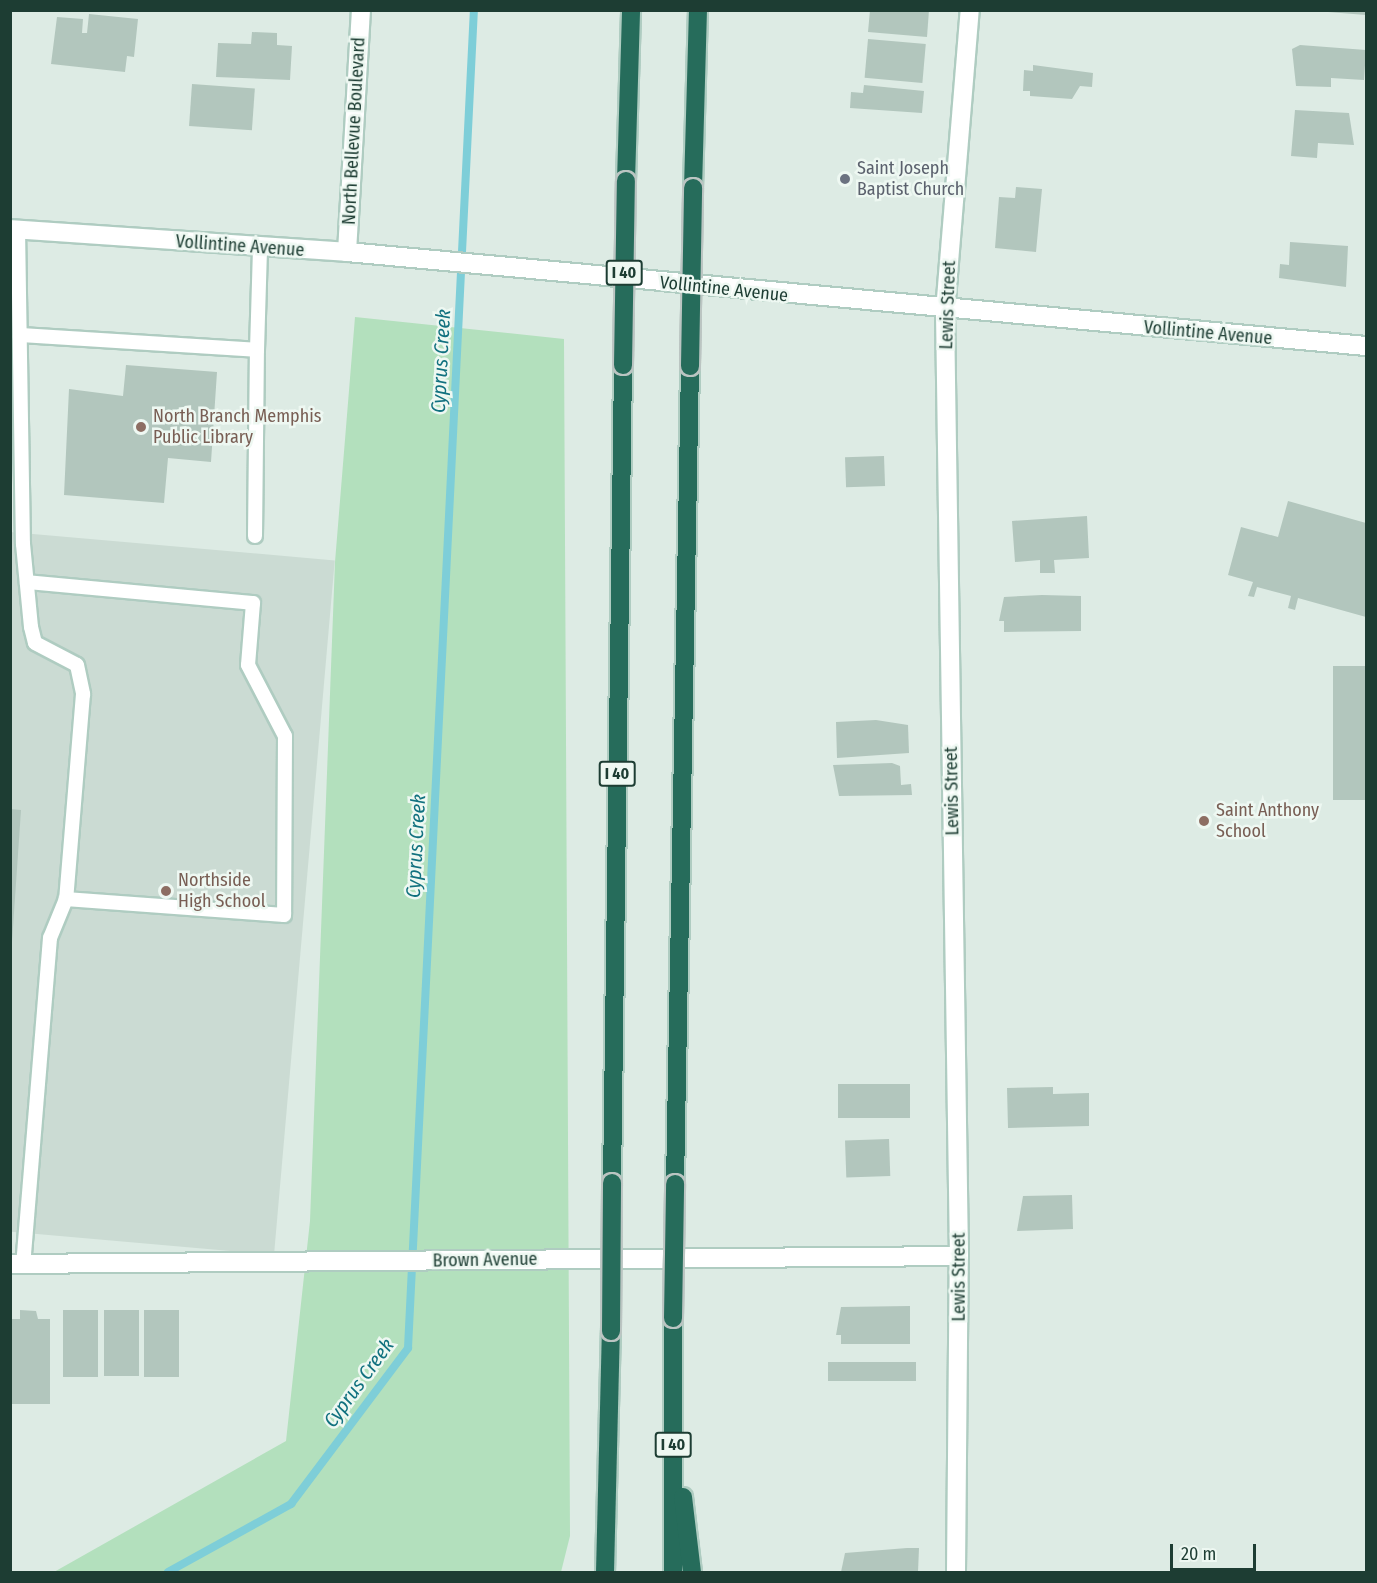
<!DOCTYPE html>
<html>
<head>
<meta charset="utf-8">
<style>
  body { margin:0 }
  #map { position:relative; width:1377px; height:1583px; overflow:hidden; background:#ddebe4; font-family:"Fira Sans Condensed",sans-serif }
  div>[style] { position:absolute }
  .built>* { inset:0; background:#cbdbd3; transform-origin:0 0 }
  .green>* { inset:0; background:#b3e0bd }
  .stream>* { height:8px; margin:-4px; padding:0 4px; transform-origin:4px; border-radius:4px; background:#7eced8 }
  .building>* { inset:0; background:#b2c6bd; transform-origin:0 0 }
  .roads { filter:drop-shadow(2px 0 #afccc1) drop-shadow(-2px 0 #afccc1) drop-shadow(0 2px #afccc1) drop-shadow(0 -2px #afccc1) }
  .lane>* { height:14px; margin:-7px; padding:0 7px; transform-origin:7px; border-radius:7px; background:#fff }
  .street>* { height:18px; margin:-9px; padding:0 9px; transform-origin:9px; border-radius:9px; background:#fff }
  .secondary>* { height:18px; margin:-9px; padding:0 9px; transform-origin:9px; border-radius:9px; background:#fff }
  .highway>* { height:18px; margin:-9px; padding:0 9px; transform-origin:9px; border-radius:9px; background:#266c5b }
  .bridges { filter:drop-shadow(2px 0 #bbc5c2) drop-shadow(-2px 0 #bbc5c2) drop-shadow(0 2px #bbc5c2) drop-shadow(0 -2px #bbc5c2) }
  .highway-bridge>* { height:18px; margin:-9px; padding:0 9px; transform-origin:9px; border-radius:9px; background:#266c5b }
  .dots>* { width:16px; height:16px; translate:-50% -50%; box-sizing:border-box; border:3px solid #eef8f2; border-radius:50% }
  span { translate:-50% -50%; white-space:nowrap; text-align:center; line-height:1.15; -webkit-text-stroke:5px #eef8f2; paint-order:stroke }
  .shield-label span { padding:2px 4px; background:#eef8f2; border:2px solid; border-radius:4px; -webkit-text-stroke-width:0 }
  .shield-label { font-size:16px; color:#1d3d33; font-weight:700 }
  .street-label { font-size:18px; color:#1d3d33 }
  .worship-label { font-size:18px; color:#5b616d }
  .left { translate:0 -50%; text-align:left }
  .education-label { font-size:18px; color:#785e54 }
  .water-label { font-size:20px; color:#11717f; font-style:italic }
  .frame { position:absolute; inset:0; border:12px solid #1d3d33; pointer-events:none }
  .scale { position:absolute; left:1170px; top:1544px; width:86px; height:27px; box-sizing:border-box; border:3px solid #1d3d33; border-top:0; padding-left:8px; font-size:18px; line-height:21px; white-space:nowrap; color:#1d3d33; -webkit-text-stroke:4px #eef8f2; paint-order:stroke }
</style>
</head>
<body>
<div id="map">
  <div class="built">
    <div style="left:10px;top:532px;width:326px;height:697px;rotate:5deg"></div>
  </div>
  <div class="green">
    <div style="clip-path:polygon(355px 317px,564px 339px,570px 1536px,561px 1572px,54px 1572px,286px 1441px,310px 1221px,335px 562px)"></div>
  </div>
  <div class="stream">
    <div style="left:168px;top:1572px;width:141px;rotate:-28.9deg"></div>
    <div style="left:291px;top:1504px;width:195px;rotate:-53.1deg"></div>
    <div style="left:408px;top:1348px;width:1340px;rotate:-87.18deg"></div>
  </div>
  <div class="building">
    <div style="clip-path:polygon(870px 10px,929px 10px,927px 37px,868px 32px)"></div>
    <div style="clip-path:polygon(1328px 10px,1366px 10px,1366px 15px,1328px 12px)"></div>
    <div style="clip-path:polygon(89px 14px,138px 19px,134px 57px,127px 56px,125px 72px,51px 64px,57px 17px,83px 19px,82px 33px,87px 33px)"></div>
    <div style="clip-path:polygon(252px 32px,277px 33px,277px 45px,292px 46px,290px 80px,216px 77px,218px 43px,251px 44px)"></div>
    <div style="left:868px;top:39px;width:58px;height:39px;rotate:5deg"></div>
    <div style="clip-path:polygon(1300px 45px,1366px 50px,1364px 80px,1331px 78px,1331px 87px,1296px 86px,1292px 49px)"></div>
    <div style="clip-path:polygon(1033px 65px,1093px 73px,1092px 87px,1080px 86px,1072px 99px,1030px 96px,1030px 91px,1023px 91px,1024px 70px,1033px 71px)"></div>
    <div style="left:192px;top:84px;width:63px;height:42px;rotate:4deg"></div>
    <div style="clip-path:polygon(864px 85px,924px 91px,922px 113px,850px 108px,851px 92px,863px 93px)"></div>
    <div style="clip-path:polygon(1295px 110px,1349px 113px,1354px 145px,1318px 143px,1317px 158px,1291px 156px)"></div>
    <div style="clip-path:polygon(1016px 187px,1042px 189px,1036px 252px,995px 248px,999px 197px,1015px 198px)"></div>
    <div style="clip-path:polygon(1290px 242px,1348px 246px,1346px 287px,1279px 278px,1280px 264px,1289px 265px)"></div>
    <div style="clip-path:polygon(126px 365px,217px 372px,211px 462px,168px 458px,164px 503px,64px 495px,69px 389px,123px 396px)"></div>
    <div style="left:884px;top:456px;width:30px;height:39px;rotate:88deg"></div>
    <div style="clip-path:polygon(1288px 501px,1366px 523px,1366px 617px,1298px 598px,1295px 610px,1288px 608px,1291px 596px,1257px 587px,1254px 597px,1248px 596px,1253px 582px,1228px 575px,1241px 527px,1278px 537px)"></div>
    <div style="clip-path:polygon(1087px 516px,1089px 558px,1054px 560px,1055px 573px,1040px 573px,1040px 560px,1015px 562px,1012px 521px)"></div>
    <div style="clip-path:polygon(1042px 595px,1081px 596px,1081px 631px,1004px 632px,1004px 621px,999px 621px,1004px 597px)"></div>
    <div style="left:1333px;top:666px;width:33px;height:134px"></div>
    <div style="clip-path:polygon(876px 720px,908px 725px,909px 753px,837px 758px,836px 722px)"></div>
    <div style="clip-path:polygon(892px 763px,900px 766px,901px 785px,911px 784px,912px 795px,839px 796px,833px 765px)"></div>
    <div style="clip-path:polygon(10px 809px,21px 810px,12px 942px,10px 942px)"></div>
    <div style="left:838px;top:1084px;width:72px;height:34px"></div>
    <div style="clip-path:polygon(1053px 1087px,1053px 1094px,1089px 1093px,1089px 1126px,1008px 1128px,1007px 1088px)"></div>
    <div style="left:889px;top:1139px;width:37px;height:44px;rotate:88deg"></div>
    <div style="clip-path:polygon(1072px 1195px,1073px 1229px,1017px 1231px,1023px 1196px)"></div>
    <div style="clip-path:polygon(910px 1306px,910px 1344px,841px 1344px,841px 1335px,836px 1335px,841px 1307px)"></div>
    <div style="clip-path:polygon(20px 1310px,36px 1311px,38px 1319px,50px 1319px,50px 1404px,10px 1404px,10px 1319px,20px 1319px)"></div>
    <div style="left:63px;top:1310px;width:35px;height:67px"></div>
    <div style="left:104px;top:1310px;width:35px;height:66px"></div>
    <div style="left:144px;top:1310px;width:35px;height:67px"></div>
    <div style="left:916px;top:1362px;width:19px;height:88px;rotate:90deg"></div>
    <div style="clip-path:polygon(907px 1548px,919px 1548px,918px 1572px,841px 1572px,845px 1553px)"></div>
  </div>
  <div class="roads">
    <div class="lane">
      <div style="left:18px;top:229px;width:315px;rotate:89.1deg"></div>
      <div style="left:23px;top:544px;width:83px;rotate:84.5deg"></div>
      <div style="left:31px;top:627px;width:16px;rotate:76deg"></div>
      <div style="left:35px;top:643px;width:47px;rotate:27.6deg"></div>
      <div style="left:77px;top:665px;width:30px;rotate:78deg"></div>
      <div style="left:83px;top:694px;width:206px;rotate:94.7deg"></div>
      <div style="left:66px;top:899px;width:42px;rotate:112.3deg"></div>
      <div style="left:50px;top:938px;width:327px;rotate:94.7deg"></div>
      <div style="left:20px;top:335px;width:237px;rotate:3.6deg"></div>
      <div style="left:257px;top:350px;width:102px;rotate:-88.3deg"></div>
      <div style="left:255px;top:536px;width:186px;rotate:-89.4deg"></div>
      <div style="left:27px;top:582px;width:227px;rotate:5.3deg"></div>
      <div style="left:253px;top:603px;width:62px;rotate:94.6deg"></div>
      <div style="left:248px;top:665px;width:80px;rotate:62.5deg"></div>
      <div style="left:285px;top:736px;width:179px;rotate:90.3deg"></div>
      <div style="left:284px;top:915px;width:219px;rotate:-175.8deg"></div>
    </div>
    <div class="street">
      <div style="left:10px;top:1264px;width:949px;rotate:-0.48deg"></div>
      <div style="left:956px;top:1572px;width:316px;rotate:-89.5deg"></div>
      <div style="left:959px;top:1256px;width:945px;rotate:-90.85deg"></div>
      <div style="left:945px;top:311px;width:302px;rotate:-85.3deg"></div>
    </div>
    <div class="secondary">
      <div style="left:10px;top:229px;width:338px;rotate:3.9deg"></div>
      <div style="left:347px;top:252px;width:1023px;rotate:5.27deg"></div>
      <div style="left:347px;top:252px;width:242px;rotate:-86.7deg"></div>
    </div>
    <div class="highway">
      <div style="left:626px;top:181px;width:171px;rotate:-88.3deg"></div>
      <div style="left:693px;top:188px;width:178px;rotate:-88.4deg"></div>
      <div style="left:612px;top:1183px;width:818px;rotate:-89.23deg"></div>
      <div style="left:675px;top:1184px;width:818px;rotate:-88.95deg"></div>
      <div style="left:673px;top:1318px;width:254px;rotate:90deg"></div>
      <div style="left:683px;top:1497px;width:76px;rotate:83.2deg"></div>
      <div style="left:605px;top:1572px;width:241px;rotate:-88.6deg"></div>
    </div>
  </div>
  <div class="bridges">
    <div class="highway-bridge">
      <div style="left:623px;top:365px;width:184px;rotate:-89.1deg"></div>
      <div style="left:690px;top:366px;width:178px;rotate:-89deg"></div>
      <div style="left:673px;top:1318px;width:134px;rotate:-89.1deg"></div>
      <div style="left:611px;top:1331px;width:148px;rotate:-89.6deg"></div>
    </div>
  </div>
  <div class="dots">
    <div style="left:845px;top:179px;background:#6b7280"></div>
    <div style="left:141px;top:427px;background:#8d6e63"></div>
    <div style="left:1204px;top:821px;background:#8d6e63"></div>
    <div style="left:166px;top:891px;background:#8d6e63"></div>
  </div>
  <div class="shield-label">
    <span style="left:624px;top:273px">I 40</span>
    <span style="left:617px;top:774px">I 40</span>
    <span style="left:673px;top:1445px">I 40</span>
  </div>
  <div class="street-label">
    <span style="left:354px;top:131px;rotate:-87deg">North Bellevue Boulevard</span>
    <span style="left:240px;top:246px;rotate:4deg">Vollintine Avenue</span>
    <span style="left:724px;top:289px;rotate:6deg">Vollintine Avenue</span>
    <span style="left:948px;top:305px;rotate:-88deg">Lewis Street</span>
    <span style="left:1208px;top:333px;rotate:5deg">Vollintine Avenue</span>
    <span style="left:952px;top:791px;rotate:-91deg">Lewis Street</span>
    <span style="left:485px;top:1260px;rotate:-1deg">Brown Avenue</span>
    <span style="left:959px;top:1277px;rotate:-90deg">Lewis Street</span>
  </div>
  <div class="worship-label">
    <span class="left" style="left:857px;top:179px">Saint Joseph<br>Baptist Church</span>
  </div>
  <div class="education-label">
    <span class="left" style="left:153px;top:427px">North Branch Memphis<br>Public Library</span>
    <span class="left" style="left:1216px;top:821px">Saint Anthony<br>School</span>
    <span class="left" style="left:178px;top:891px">Northside<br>High School</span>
  </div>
  <div class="water-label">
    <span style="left:441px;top:361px;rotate:-87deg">Cyprus Creek</span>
    <span style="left:416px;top:846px;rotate:-87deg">Cyprus Creek</span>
    <span style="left:359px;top:1383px;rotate:-54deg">Cyprus Creek</span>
  </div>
  <div class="frame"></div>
  <div class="scale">20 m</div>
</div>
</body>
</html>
